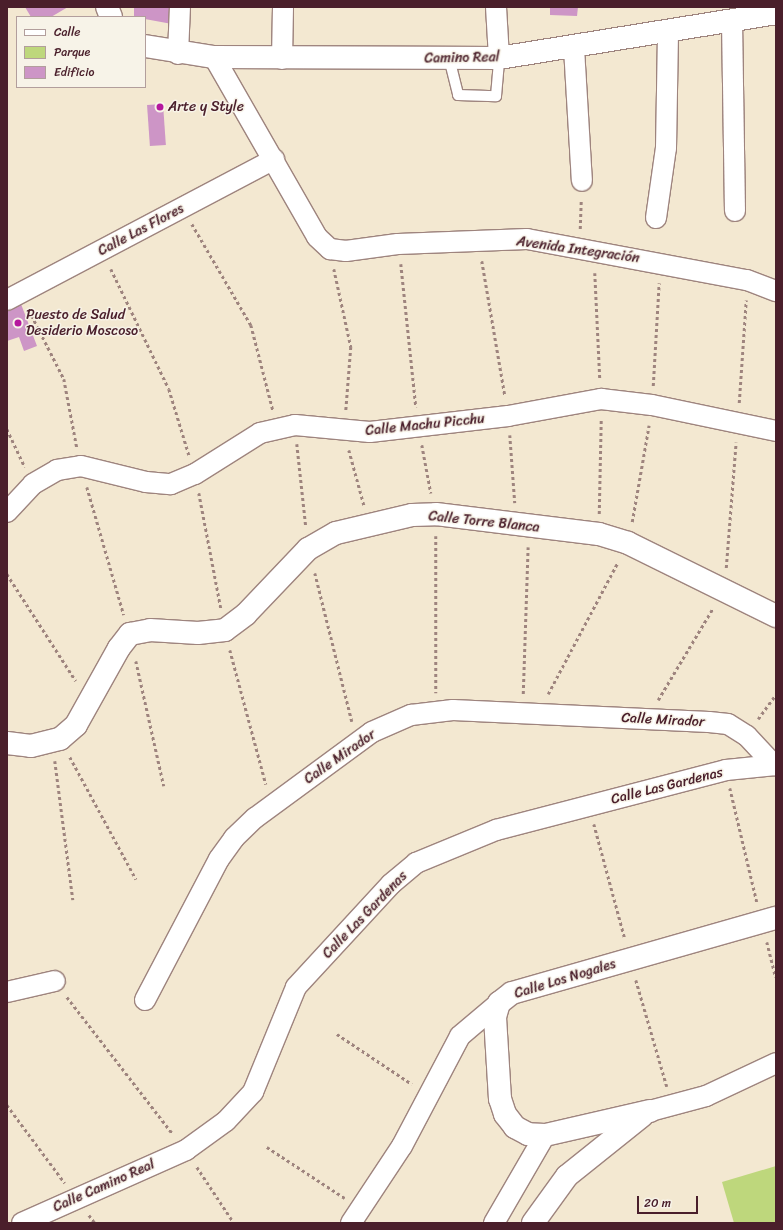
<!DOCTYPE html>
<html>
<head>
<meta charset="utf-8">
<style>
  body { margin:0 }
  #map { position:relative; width:783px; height:1230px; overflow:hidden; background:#f3e8d1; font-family:Sriracha,sans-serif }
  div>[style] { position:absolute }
  .green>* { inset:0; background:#bed77c }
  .building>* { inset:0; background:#cd95c6; transform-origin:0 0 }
  .path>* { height:2.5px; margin-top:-1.25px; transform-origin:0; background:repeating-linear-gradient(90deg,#9e847e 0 3px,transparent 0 6px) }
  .roads { filter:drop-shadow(1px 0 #9e847e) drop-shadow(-1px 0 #9e847e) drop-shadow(0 1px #9e847e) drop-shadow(0 -1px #9e847e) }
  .service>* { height:10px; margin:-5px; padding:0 5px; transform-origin:5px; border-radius:5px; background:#fff }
  .minor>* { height:20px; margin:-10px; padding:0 10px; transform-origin:10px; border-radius:10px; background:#fff }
  .tertiary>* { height:22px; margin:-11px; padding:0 11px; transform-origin:11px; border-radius:11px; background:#fff }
  .dots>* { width:11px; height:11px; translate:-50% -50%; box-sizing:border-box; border:2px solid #f7f3e8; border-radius:50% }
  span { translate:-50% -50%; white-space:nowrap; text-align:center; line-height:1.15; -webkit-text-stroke:3px #f7f3e8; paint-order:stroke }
  .street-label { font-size:14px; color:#4a1f2b }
  .poi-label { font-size:14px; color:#4a1f2b }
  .left { translate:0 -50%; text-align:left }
  .frame { position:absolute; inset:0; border:8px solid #4a1f2b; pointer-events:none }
  .legend { position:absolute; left:16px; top:16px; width:130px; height:72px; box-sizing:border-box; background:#f7f3e8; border:1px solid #b29e9c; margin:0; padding:5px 7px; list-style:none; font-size:12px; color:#4a1f2b }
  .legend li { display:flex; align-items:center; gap:8px; height:20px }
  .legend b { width:20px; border:1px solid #b29e9c }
  .scale { position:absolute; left:637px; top:1196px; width:61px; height:18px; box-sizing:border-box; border:2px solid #4a1f2b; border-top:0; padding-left:5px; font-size:12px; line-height:14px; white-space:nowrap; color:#4a1f2b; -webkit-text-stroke:3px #f7f3e8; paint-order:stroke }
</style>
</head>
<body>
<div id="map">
  <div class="green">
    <div style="clip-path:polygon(776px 1166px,776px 1223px,734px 1223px,722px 1182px)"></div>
  </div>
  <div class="building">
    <div style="clip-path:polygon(25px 7px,68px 7px,51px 17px,31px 17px)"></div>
    <div style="clip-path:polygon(134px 7px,175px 7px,172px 24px,134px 17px)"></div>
    <div style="clip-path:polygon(550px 7px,578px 7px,577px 16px,550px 15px)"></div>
    <div style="left:163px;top:104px;width:41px;height:16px;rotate:86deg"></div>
    <div style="clip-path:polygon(21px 304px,37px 346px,24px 351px,19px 337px,7px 341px,7px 309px)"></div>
  </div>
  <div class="path">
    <div style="left:192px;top:224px;width:117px;rotate:59.7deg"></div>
    <div style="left:251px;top:325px;width:88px;rotate:75.5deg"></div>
    <div style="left:580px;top:229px;width:29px;rotate:-88deg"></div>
    <div style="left:482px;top:261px;width:137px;rotate:80.3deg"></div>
    <div style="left:401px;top:264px;width:144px;rotate:84deg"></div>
    <div style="left:111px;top:269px;width:133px;rotate:64.2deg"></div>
    <div style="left:169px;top:389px;width:69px;rotate:73.1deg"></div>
    <div style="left:334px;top:269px;width:80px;rotate:77.7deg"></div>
    <div style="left:351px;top:347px;width:63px;rotate:94.5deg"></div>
    <div style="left:595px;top:273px;width:107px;rotate:87.3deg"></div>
    <div style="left:29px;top:310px;width:77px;rotate:63.1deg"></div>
    <div style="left:64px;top:379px;width:70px;rotate:79.3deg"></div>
    <div style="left:653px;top:386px;width:103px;rotate:-86.7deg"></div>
    <div style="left:739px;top:403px;width:103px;rotate:-86.1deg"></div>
    <div style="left:7px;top:429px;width:42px;rotate:64.7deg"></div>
    <div style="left:510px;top:435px;width:68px;rotate:85.8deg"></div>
    <div style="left:297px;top:444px;width:83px;rotate:83.8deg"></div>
    <div style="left:422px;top:445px;width:49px;rotate:79.4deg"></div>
    <div style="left:349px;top:450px;width:57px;rotate:74.7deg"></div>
    <div style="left:87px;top:487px;width:133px;rotate:73.9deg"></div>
    <div style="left:199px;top:493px;width:117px;rotate:79.2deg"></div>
    <div style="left:599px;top:514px;width:95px;rotate:-88.8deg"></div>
    <div style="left:632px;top:522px;width:98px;rotate:-80.1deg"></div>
    <div style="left:436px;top:536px;width:157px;rotate:90deg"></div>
    <div style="left:726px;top:568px;width:126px;rotate:-85.5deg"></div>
    <div style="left:315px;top:573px;width:153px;rotate:76deg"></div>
    <div style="left:7px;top:574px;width:127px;rotate:57.2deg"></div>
    <div style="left:230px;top:650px;width:139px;rotate:75deg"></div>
    <div style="left:136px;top:661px;width:128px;rotate:77.4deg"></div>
    <div style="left:523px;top:694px;width:147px;rotate:-88.1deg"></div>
    <div style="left:548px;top:694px;width:149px;rotate:-62.1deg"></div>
    <div style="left:658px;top:700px;width:107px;rotate:-59.1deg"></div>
    <div style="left:758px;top:719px;width:31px;rotate:-54deg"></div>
    <div style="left:70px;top:757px;width:139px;rotate:61.6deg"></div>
    <div style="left:55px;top:761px;width:140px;rotate:82.6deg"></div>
    <div style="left:730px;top:788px;width:117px;rotate:76.7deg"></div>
    <div style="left:594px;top:824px;width:119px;rotate:74.9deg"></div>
    <div style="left:767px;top:942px;width:36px;rotate:76deg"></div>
    <div style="left:636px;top:980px;width:111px;rotate:73.8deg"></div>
    <div style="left:67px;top:997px;width:173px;rotate:52.3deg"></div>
    <div style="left:337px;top:1034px;width:90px;rotate:33.7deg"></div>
    <div style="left:7px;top:1105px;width:97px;rotate:53.4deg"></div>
    <div style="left:267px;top:1147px;width:93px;rotate:33.2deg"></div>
    <div style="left:197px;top:1167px;width:67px;rotate:56.5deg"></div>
    <div style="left:89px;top:1215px;width:10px;rotate:53deg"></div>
  </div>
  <div class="roads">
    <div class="service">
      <div style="left:449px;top:58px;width:38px;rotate:76deg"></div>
      <div style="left:458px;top:95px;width:38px;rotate:2deg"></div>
      <div style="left:496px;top:96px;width:38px;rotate:-85deg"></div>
    </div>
    <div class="minor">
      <div style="left:496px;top:7px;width:51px;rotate:86.6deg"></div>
      <div style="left:732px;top:21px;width:190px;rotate:89.1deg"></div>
      <div style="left:574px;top:48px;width:133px;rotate:86.6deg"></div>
      <div style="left:178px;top:54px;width:47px;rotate:-87.6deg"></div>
      <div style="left:214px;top:57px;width:207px;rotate:60.2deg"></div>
      <div style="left:317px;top:237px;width:18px;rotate:43deg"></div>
      <div style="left:330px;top:249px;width:16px;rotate:7deg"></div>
      <div style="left:346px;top:251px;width:52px;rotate:-7.7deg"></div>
      <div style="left:398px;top:244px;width:129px;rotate:-2.2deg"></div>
      <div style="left:527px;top:239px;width:224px;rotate:10.6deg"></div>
      <div style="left:747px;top:280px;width:31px;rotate:21deg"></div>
      <div style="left:282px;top:59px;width:52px;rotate:-88.9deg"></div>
      <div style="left:656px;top:218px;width:71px;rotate:-81.9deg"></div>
      <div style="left:666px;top:148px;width:116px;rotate:-89deg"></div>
      <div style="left:7px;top:300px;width:302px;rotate:-27.8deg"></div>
      <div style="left:7px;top:512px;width:38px;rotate:-47deg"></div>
      <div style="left:33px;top:484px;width:28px;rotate:-30deg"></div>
      <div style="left:57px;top:470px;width:24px;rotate:-9deg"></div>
      <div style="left:81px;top:466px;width:67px;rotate:13.8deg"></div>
      <div style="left:146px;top:482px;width:25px;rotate:5deg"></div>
      <div style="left:171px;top:484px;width:26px;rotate:-23deg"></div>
      <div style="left:195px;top:474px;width:77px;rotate:-32.2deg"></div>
      <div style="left:260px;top:433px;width:36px;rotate:-13deg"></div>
      <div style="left:295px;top:425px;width:75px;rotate:5.3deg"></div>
      <div style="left:370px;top:432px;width:139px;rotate:-6.6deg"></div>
      <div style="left:508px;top:416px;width:95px;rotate:-10.4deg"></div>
      <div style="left:601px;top:399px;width:51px;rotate:6.7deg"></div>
      <div style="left:652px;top:405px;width:127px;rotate:11.8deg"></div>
      <div style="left:7px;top:992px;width:49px;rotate:-12.9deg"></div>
      <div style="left:145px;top:1000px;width:159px;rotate:-62.3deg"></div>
      <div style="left:219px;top:859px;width:26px;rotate:-54deg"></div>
      <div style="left:234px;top:838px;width:29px;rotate:-44deg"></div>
      <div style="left:255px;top:818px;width:145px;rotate:-36.3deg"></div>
      <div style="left:372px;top:732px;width:43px;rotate:-23.6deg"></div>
      <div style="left:411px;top:715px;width:42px;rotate:-6.8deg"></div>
      <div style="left:453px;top:710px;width:256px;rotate:2.7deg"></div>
      <div style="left:709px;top:722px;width:19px;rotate:6deg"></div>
      <div style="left:728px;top:724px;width:22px;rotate:32deg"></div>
      <div style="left:747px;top:736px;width:40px;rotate:47deg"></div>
      <div style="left:650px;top:1111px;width:58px;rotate:-15deg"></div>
      <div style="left:706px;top:1096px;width:77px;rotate:-25.2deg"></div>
      <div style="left:22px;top:1223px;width:180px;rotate:-24deg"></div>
      <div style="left:186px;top:1150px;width:49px;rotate:-35.9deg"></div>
      <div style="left:226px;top:1121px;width:40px;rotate:-47deg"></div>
      <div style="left:253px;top:1092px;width:113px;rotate:-67.7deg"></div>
      <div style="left:296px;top:987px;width:140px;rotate:-47.3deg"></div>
      <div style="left:391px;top:884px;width:33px;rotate:-40deg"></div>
      <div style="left:416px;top:863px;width:87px;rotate:-22.4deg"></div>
      <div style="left:496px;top:830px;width:238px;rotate:-14.6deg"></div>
      <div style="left:726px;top:770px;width:50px;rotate:-5.7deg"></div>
      <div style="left:351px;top:1223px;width:92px;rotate:-56.5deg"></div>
      <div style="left:402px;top:1146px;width:124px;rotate:-62.2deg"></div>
      <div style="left:460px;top:1036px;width:51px;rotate:-40.2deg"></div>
      <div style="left:494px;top:1223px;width:102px;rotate:-59.9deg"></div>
    </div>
    <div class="tertiary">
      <div style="left:107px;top:7px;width:11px;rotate:68deg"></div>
      <div style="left:145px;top:46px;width:70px;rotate:9.1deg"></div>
      <div style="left:214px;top:57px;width:285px;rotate:0.2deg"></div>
      <div style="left:499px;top:58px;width:281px;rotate:-9.2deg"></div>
      <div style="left:7px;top:743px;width:24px;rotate:7deg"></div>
      <div style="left:31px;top:746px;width:30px;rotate:-14deg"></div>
      <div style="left:60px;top:739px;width:21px;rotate:-41deg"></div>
      <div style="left:76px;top:725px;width:88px;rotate:-60.8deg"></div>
      <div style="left:119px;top:648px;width:18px;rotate:-52deg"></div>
      <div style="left:130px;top:634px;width:20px;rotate:-11deg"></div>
      <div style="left:150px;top:630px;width:48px;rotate:3.6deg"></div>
      <div style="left:198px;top:633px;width:27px;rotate:-6deg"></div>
      <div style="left:225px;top:630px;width:26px;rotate:-37deg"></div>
      <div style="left:246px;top:614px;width:90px;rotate:-46.4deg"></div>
      <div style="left:308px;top:549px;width:32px;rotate:-30deg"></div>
      <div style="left:336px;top:533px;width:78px;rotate:-13.3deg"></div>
      <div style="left:412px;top:515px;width:24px;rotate:-2deg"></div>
      <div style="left:436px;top:514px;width:164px;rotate:7deg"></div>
      <div style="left:599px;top:534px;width:30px;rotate:17deg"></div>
      <div style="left:628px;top:543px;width:165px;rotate:26.3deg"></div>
      <div style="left:650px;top:1111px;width:108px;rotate:167.1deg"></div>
      <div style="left:545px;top:1135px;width:17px;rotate:-177deg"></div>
      <div style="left:528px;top:1134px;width:15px;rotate:-152deg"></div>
      <div style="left:515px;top:1127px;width:16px;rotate:-128deg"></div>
      <div style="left:505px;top:1114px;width:16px;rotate:-108deg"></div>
      <div style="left:500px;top:1099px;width:82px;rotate:-93.5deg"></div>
      <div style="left:495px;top:1017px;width:15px;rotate:-74deg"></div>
      <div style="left:499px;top:1003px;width:16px;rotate:-38deg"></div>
      <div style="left:512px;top:993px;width:274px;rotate:-15.9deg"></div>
      <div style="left:533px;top:1223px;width:58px;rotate:-54.1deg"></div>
      <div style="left:567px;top:1176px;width:96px;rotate:-38.7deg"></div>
    </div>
  </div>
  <div class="dots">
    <div style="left:160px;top:107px;background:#b5179e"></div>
    <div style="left:18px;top:323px;background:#b5179e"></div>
  </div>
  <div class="street-label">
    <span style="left:462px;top:58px;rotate:-1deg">Camino Real</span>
    <span style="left:141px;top:230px;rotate:-28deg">Calle Las Flores</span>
    <span style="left:578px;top:250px;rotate:8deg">Avenida Integración</span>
    <span style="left:425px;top:425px;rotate:-6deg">Calle Machu Picchu</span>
    <span style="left:484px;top:522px;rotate:6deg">Calle Torre Blanca</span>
    <span style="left:663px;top:720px;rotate:3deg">Calle Mirador</span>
    <span style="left:340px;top:757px;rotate:-35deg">Calle Mirador</span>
    <span style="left:667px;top:786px;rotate:-14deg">Calle Las Gardenas</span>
    <span style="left:365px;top:915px;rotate:-46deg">Calle Las Gardenas</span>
    <span style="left:565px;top:979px;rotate:-17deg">Calle Los Nogales</span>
    <span style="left:104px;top:1186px;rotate:-24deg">Calle Camino Real</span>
  </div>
  <div class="poi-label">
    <span class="left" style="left:168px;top:107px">Arte y Style</span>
    <span class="left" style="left:26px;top:323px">Puesto de Salud<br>Desiderio Moscoso</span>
  </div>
  <div class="frame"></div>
  <ul class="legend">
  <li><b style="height:5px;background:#fff"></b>Calle</li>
  <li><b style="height:11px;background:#bed77c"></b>Parque</li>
  <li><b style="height:11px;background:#cd95c6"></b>Edificio</li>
  </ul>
  <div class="scale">20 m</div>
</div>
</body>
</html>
